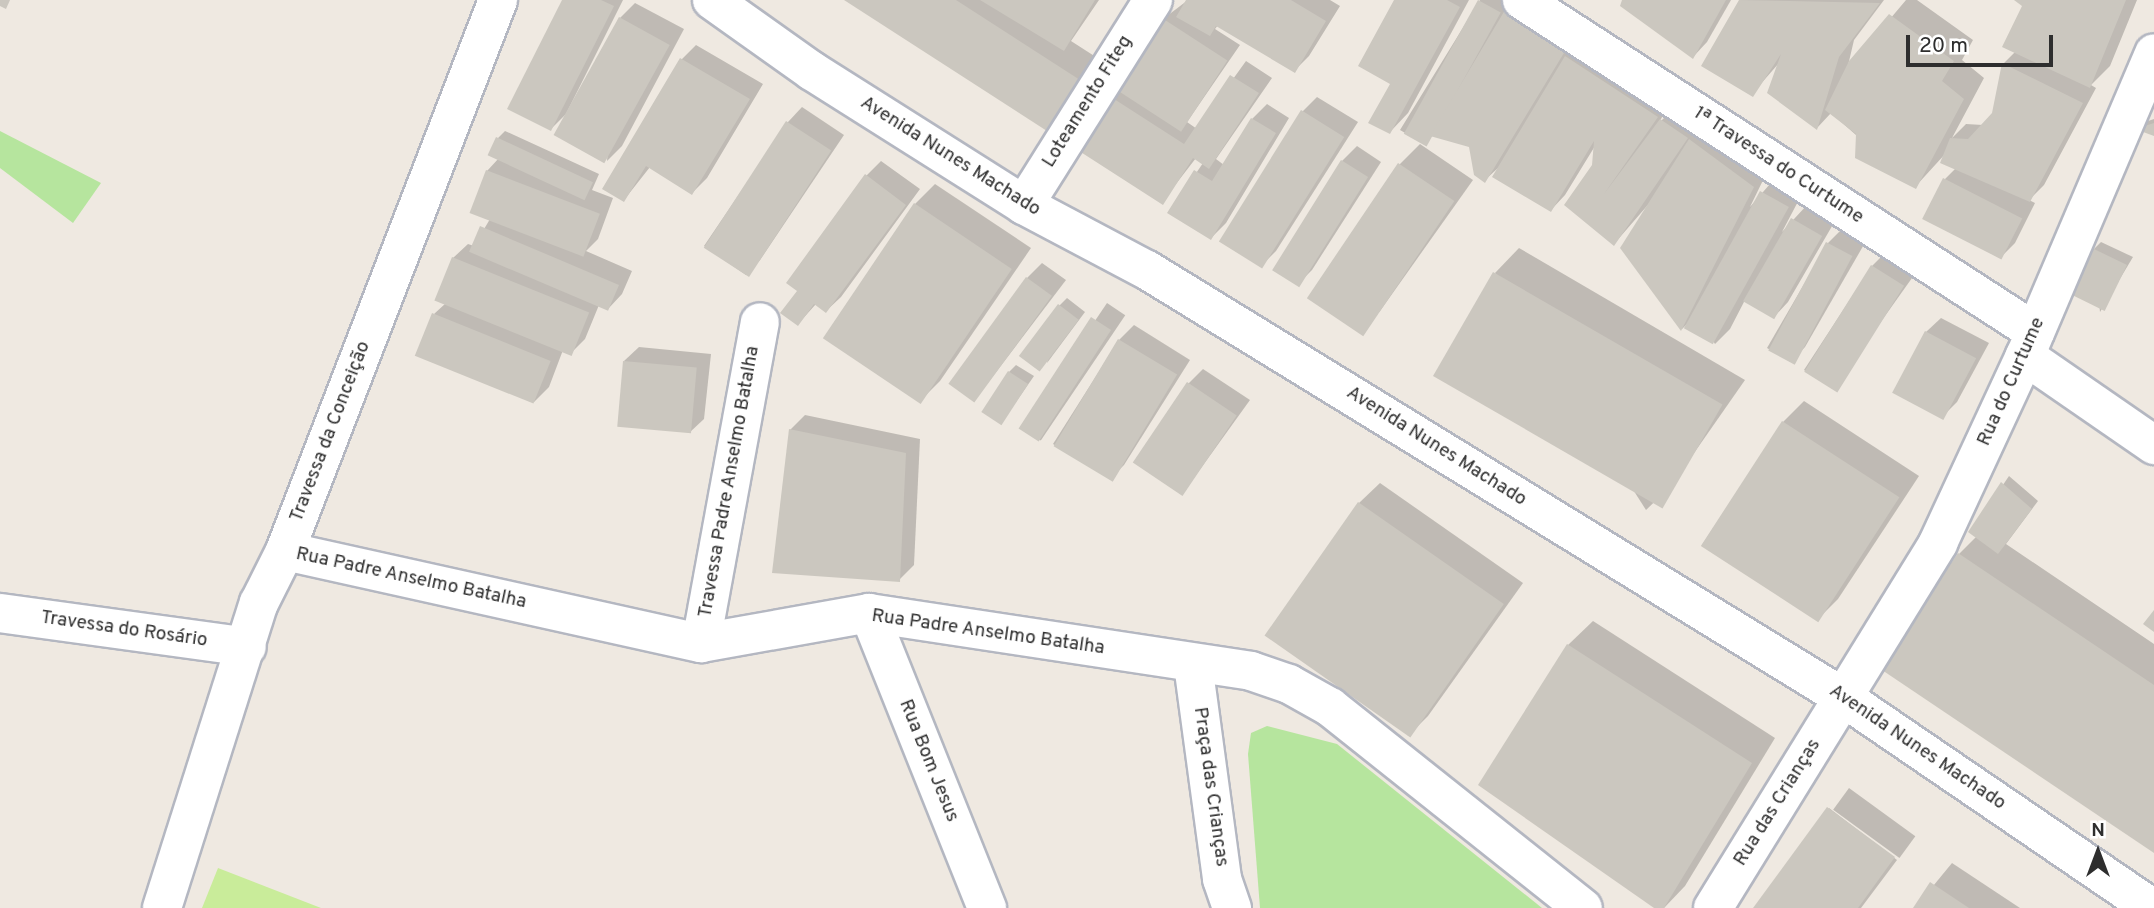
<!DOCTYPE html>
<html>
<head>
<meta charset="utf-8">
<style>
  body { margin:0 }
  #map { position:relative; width:2154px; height:908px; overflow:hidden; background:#efe9e1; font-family:Overpass,sans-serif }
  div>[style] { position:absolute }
  .green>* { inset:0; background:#b6e59e }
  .pitch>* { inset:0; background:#c9ec9a }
  .shadow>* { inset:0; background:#0003; transform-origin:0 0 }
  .building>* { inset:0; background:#cbc7bf; transform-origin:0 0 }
  .roads { filter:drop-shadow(2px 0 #b4b7c1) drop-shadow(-2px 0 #b4b7c1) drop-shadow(0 2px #b4b7c1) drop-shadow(0 -2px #b4b7c1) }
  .minor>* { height:38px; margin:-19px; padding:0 19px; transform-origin:19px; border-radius:19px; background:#fff }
  .tertiary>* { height:38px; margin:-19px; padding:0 19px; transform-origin:19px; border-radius:19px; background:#fff }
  span { translate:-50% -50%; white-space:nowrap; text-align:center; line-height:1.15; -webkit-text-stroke:6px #fff; paint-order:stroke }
  .street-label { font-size:19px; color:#2e2e2e }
  .north { position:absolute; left:2063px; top:817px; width:70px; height:70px; -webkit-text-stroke:5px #fff; paint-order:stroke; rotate:0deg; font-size:19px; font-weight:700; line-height:28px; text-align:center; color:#2e2e2e }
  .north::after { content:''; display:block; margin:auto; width:24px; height:32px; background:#2e2e2e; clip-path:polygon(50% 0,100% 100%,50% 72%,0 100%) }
  .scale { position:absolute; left:1906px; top:35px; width:147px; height:32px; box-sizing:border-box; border:4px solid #2e2e2e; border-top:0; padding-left:9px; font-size:21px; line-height:24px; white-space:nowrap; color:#2e2e2e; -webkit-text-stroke:5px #fff; paint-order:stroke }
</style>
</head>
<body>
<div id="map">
  <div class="green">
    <div style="clip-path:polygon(0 131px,101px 183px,73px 223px,0 168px)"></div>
    <div style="clip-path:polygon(1267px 726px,1337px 744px,1542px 908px,1260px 908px,1248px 754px,1251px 733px)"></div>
  </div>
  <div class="pitch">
    <div style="clip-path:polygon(218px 868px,321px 908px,202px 908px)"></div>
  </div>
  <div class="shadow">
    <div style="clip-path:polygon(564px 0,623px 0,566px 114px,551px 129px)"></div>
    <div style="clip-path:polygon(847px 0,1099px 0,1071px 41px,1099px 59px,1067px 108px,1046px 128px)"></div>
    <div style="clip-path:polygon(1188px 0,1330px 0,1340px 6px,1309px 56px,1294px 71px,1218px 25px,1215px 29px,1240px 45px,1187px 122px,1197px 129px,1246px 61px,1272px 78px,1216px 159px,1224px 165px,1252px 119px,1267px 104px,1289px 118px,1226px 223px,1211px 238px,1169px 213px,1203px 163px,1196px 158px,1162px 202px,1112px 98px,1163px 19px)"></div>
    <div style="clip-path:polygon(1396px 0,1469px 0,1408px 113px,1390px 132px)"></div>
    <div style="clip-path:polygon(1480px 0,1512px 0,1580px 33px,1567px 55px,1581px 42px,1671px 102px,1658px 124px,1676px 106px,1701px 123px,1694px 137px,1705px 125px,1767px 172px,1750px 207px,1776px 177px,1803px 192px,1782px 232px,1807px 205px,1835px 221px,1788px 302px,1774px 317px,1745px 300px,1730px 329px,1715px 344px,1696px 315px,1682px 329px,1653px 199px,1614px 244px,1594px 165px,1595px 146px,1565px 195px,1551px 210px,1498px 168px,1485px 180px,1471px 146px,1439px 122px,1419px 141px,1400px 130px)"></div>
    <div style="clip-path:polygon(1624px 0,1731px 0,1707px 42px,1693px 57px)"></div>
    <div style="clip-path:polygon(1741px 0,1884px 0,1854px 40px,1847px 70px,1906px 0,1917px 0,1973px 40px,1962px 60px,1984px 78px,1952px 138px,1966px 124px,1983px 125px,1993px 114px,2003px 64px,2016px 51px,2024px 5px,2017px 0,2137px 0,2110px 66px,2091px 85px,2096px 88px,2044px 185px,2029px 200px,2035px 203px,2015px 243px,2000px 258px,1925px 218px,1945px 179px,1956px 168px,1946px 153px,1915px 187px,1831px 113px,1817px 128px,1779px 63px,1752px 94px,1703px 66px)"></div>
    <div style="clip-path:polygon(635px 3px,684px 29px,622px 146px,607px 161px,620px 18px)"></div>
    <div style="clip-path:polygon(696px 45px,763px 84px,707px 178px,692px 193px,650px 167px,624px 200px,682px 59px)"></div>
    <div style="clip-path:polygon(1317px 97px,1358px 122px,1276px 251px,1261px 266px,1303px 111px)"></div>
    <div style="clip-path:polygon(802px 107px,844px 135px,760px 260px,746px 275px,704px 246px,788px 122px)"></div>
    <div style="clip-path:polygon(2154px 119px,2154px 135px,2138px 128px,2145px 122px)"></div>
    <div style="clip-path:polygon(505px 131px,599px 174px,592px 190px,613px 198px,598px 239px,586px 251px,632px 271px,622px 294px,608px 309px,599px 305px,585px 339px,570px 354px,563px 350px,549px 387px,534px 402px,434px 314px,446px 303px,453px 258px,468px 244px,474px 246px,490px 219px,487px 171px,499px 158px,498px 138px)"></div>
    <div style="clip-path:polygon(1420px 144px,1473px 180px,1380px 311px,1359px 331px,1400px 164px)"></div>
    <div style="clip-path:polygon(1357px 146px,1381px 162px,1312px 270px,1298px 284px,1342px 161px)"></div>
    <div style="clip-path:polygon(881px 161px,920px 189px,841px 297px,826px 311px,816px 304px,798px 324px,799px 290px,866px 176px)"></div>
    <div style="clip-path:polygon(935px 184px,1031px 248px,940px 381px,920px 401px,915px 204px)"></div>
    <div style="clip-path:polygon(1843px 228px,1866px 241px,1805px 347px,1791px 362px,1767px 348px,1828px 243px)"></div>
    <div style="clip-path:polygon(2101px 242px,2133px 257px,2100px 312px,2094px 249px)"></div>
    <div style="clip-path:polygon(1519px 248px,1745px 380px,1671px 486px,1646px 510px,1495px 273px)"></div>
    <div style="clip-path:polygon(1887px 251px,1917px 271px,1833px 389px,1804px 370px,1872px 266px)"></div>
    <div style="clip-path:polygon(1042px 263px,1066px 280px,974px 401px,1027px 278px)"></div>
    <div style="clip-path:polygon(1067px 298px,1085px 312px,1047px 363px,1059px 306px)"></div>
    <div style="left:1107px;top:303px;width:22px;height:151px;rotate:34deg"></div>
    <div style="clip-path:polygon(1941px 318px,1989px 343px,1957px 402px,1942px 417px,1926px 332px)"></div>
    <div style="clip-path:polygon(1134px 325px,1190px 360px,1124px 465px,1110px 479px,1053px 444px,1119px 340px)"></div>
    <div style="clip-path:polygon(639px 347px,711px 354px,704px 419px,689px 433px,624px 361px)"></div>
    <div style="clip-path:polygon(1016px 365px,1034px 376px,1002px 422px,1009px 372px)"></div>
    <div style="clip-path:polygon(1203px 369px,1250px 400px,1183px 493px,1188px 384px)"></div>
    <div style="clip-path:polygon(1804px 401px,1919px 476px,1838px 599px,1817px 620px,1702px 545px,1783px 422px)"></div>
    <div style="clip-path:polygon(805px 415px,920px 439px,914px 565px,899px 580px,790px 430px)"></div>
    <div style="clip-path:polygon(2009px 476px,2038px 501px,2006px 544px,2154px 644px,2154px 851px,1959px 554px,1977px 536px,1971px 532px)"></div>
    <div style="clip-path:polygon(1380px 483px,1523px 583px,1428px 716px,1408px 736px,1359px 503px)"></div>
    <div style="clip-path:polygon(1593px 621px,1775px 738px,1685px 886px,1664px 908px,1657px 908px,1568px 645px)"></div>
    <div style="left:1849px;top:788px;width:82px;height:27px;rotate:36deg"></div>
    <div style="clip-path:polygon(1829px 808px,1897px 860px,1861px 908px,1755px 908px)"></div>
    <div style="clip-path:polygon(1952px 863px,2020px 908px,1915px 908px)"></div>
  </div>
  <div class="building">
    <div style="clip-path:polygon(0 0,10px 0,6px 9px,0 6px)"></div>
    <div style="clip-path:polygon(562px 0,601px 0,614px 6px,551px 131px,507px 109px)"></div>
    <div style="clip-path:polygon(844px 0,956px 0,1080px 80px,1047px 131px)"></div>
    <div style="clip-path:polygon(980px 0,1095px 0,1064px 51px)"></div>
    <div style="clip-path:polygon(1186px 0,1291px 0,1326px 21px,1295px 73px,1216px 26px,1210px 36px,1176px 17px)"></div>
    <div style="clip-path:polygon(1394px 0,1447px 0,1460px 7px,1390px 134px,1368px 123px,1390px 84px,1358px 66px)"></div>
    <div style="left:1478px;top:0;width:26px;height:153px;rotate:29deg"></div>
    <div style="clip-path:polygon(1622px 0,1726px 0,1693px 59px,1620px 6px)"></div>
    <div style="clip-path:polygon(1739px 0,1880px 3px,1839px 57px,1817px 130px,1767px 93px,1781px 54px,1753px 97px,1701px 66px)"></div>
    <div style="clip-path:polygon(2014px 0,2126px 0,2090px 88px,2002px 47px,2022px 6px)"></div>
    <div style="clip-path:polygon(1505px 10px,1567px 48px,1485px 183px,1474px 175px,1469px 147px,1430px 136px)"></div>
    <div style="clip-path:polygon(1889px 14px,1954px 61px,1942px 81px,1964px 99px,1916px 189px,1855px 158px,1856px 134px,1825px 110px,1849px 61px)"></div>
    <div style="left:619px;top:17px;width:58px;height:135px;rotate:29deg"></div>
    <div style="left:1162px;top:18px;width:78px;height:85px;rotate:33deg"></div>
    <div style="clip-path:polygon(1565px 56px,1658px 117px,1604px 194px,1660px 119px,1688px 138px,1614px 246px,1564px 205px,1592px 165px,1594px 141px,1551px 212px,1492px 177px)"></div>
    <div style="clip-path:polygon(680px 58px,750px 99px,692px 195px,646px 166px,624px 202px,602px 189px)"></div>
    <div style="clip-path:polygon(2002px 63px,2083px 103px,2030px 202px,1940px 163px,1950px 138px,1968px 139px,1992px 113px)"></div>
    <div style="clip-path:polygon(1230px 75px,1259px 93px,1209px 169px,1193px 158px,1163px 205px,1076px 149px,1111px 97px,1184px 144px)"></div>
    <div style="left:1301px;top:110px;width:51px;height:155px;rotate:32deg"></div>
    <div style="clip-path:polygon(1251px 118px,1276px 133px,1211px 240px,1167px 213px,1194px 170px,1212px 181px)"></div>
    <div style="left:786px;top:121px;width:54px;height:151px;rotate:33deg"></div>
    <div style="clip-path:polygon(2154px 123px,2154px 136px,2135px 129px)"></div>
    <div style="left:496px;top:137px;width:107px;height:20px;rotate:25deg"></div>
    <div style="clip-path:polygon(1689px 139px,1754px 187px,1681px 331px,1620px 248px)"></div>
    <div style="left:1341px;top:160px;width:32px;height:130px;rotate:32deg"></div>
    <div style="left:1398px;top:163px;width:68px;height:163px;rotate:34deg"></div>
    <div style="left:486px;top:170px;width:122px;height:46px;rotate:21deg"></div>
    <div style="clip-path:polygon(865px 174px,906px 205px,826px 313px,814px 304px,798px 326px,780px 313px,797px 291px,786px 283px)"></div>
    <div style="left:1943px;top:178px;width:89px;height:46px;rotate:27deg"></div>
    <div style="left:1760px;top:191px;width:33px;height:157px;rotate:29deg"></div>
    <div style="left:914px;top:203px;width:118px;height:163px;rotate:34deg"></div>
    <div style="left:1791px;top:218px;width:36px;height:96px;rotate:30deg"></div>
    <div style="left:480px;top:226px;width:151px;height:28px;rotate:23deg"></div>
    <div style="left:1826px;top:242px;width:30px;height:123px;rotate:28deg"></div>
    <div style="left:2092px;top:248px;width:39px;height:51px;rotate:26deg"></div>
    <div style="left:452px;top:257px;width:148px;height:47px;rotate:22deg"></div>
    <div style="left:1871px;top:265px;width:39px;height:126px;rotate:32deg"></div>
    <div style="left:1493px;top:272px;width:265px;height:120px;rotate:30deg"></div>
    <div style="left:1026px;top:277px;width:32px;height:132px;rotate:36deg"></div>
    <div style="left:1058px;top:304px;width:26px;height:65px;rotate:37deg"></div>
    <div style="left:432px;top:313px;width:128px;height:46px;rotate:22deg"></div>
    <div style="left:1091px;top:317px;width:24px;height:133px;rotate:33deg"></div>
    <div style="left:1925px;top:331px;width:58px;height:70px;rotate:28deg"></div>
    <div style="left:1118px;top:339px;width:69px;height:125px;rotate:31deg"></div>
    <div style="left:623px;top:361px;width:74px;height:66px;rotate:5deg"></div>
    <div style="left:1008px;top:371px;width:24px;height:49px;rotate:33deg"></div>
    <div style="left:1187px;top:382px;width:60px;height:97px;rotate:34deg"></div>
    <div style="left:1782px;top:421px;width:140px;height:149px;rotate:33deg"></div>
    <div style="clip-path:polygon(789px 429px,906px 453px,900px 582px,772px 573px)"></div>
    <div style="clip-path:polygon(2001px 482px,2032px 509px,1998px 554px,1968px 532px)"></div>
    <div style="left:1358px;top:502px;width:178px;height:163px;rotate:35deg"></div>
    <div style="clip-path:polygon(1958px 553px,2154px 685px,2154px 853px,1879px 668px)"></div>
    <div style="clip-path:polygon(2154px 610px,2154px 632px,2143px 624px)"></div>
    <div style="clip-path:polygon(1567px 644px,1752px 763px,1664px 908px,1654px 908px,1478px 785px)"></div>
    <div style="clip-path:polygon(1827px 807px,1895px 857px,1858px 908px,1753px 908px)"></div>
    <div style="clip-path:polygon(1930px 882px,1969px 908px,1913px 908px)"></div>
  </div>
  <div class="roads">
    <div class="minor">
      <div style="left:1522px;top:0;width:611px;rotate:32.91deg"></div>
      <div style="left:1024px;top:205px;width:242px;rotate:-57.8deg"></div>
      <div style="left:2025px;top:356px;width:157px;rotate:34.6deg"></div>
      <div style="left:285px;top:551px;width:426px;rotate:12.5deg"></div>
      <div style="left:701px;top:643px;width:171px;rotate:-10.1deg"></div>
      <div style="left:869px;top:613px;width:386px;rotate:8.6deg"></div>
      <div style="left:1251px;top:671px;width:40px;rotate:18.9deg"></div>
      <div style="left:1289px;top:684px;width:47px;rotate:29.3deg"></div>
      <div style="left:1330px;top:707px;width:323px;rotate:38.5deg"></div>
      <div style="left:0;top:613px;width:249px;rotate:7.8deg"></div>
      <div style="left:869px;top:613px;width:318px;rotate:68.2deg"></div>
      <div style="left:701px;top:643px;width:326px;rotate:-79.6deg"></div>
      <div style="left:1193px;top:664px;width:217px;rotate:82.3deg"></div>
      <div style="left:1222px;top:879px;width:31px;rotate:71deg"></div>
      <div style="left:162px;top:908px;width:320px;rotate:-72.4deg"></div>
      <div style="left:259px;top:603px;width:58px;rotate:-63.4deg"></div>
      <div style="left:285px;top:551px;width:591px;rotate:-68.86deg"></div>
      <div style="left:1713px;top:908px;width:429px;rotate:-58.3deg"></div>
      <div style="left:1938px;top:543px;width:206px;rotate:-65.1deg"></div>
      <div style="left:2025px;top:356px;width:329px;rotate:-66.9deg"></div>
    </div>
    <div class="tertiary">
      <div style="left:712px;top:0;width:123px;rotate:35.4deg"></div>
      <div style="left:812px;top:71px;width:251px;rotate:32.3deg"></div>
      <div style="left:1024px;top:205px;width:139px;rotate:27.9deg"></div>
      <div style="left:1147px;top:270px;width:818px;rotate:31.55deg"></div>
      <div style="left:1844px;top:698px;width:373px;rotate:34.3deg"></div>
    </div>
  </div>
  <div class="street-label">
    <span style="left:1088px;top:102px;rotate:-58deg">Loteamento Fiteg</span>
    <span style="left:950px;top:157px;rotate:32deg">Avenida Nunes Machado</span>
    <span style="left:1778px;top:166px;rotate:33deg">1ª Travessa do Curtume</span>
    <span style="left:2012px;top:382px;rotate:-66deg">Rua do Curtume</span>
    <span style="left:331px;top:432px;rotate:-69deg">Travessa da Conceição</span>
    <span style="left:1436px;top:447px;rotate:32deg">Avenida Nunes Machado</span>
    <span style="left:730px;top:482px;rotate:-80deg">Travessa Padre Anselmo Batalha</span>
    <span style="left:411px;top:579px;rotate:12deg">Rua Padre Anselmo Batalha</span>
    <span style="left:124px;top:630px;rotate:8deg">Travessa do Rosário</span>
    <span style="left:988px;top:633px;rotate:8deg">Rua Padre Anselmo Batalha</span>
    <span style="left:1917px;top:748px;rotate:34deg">Avenida Nunes Machado</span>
    <span style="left:928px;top:761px;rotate:68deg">Rua Bom Jesus</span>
    <span style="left:1210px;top:787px;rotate:82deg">Praça das Crianças</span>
    <span style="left:1778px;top:803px;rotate:-58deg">Rua das Crianças</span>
  </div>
  <div class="north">N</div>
  <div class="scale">20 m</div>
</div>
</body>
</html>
